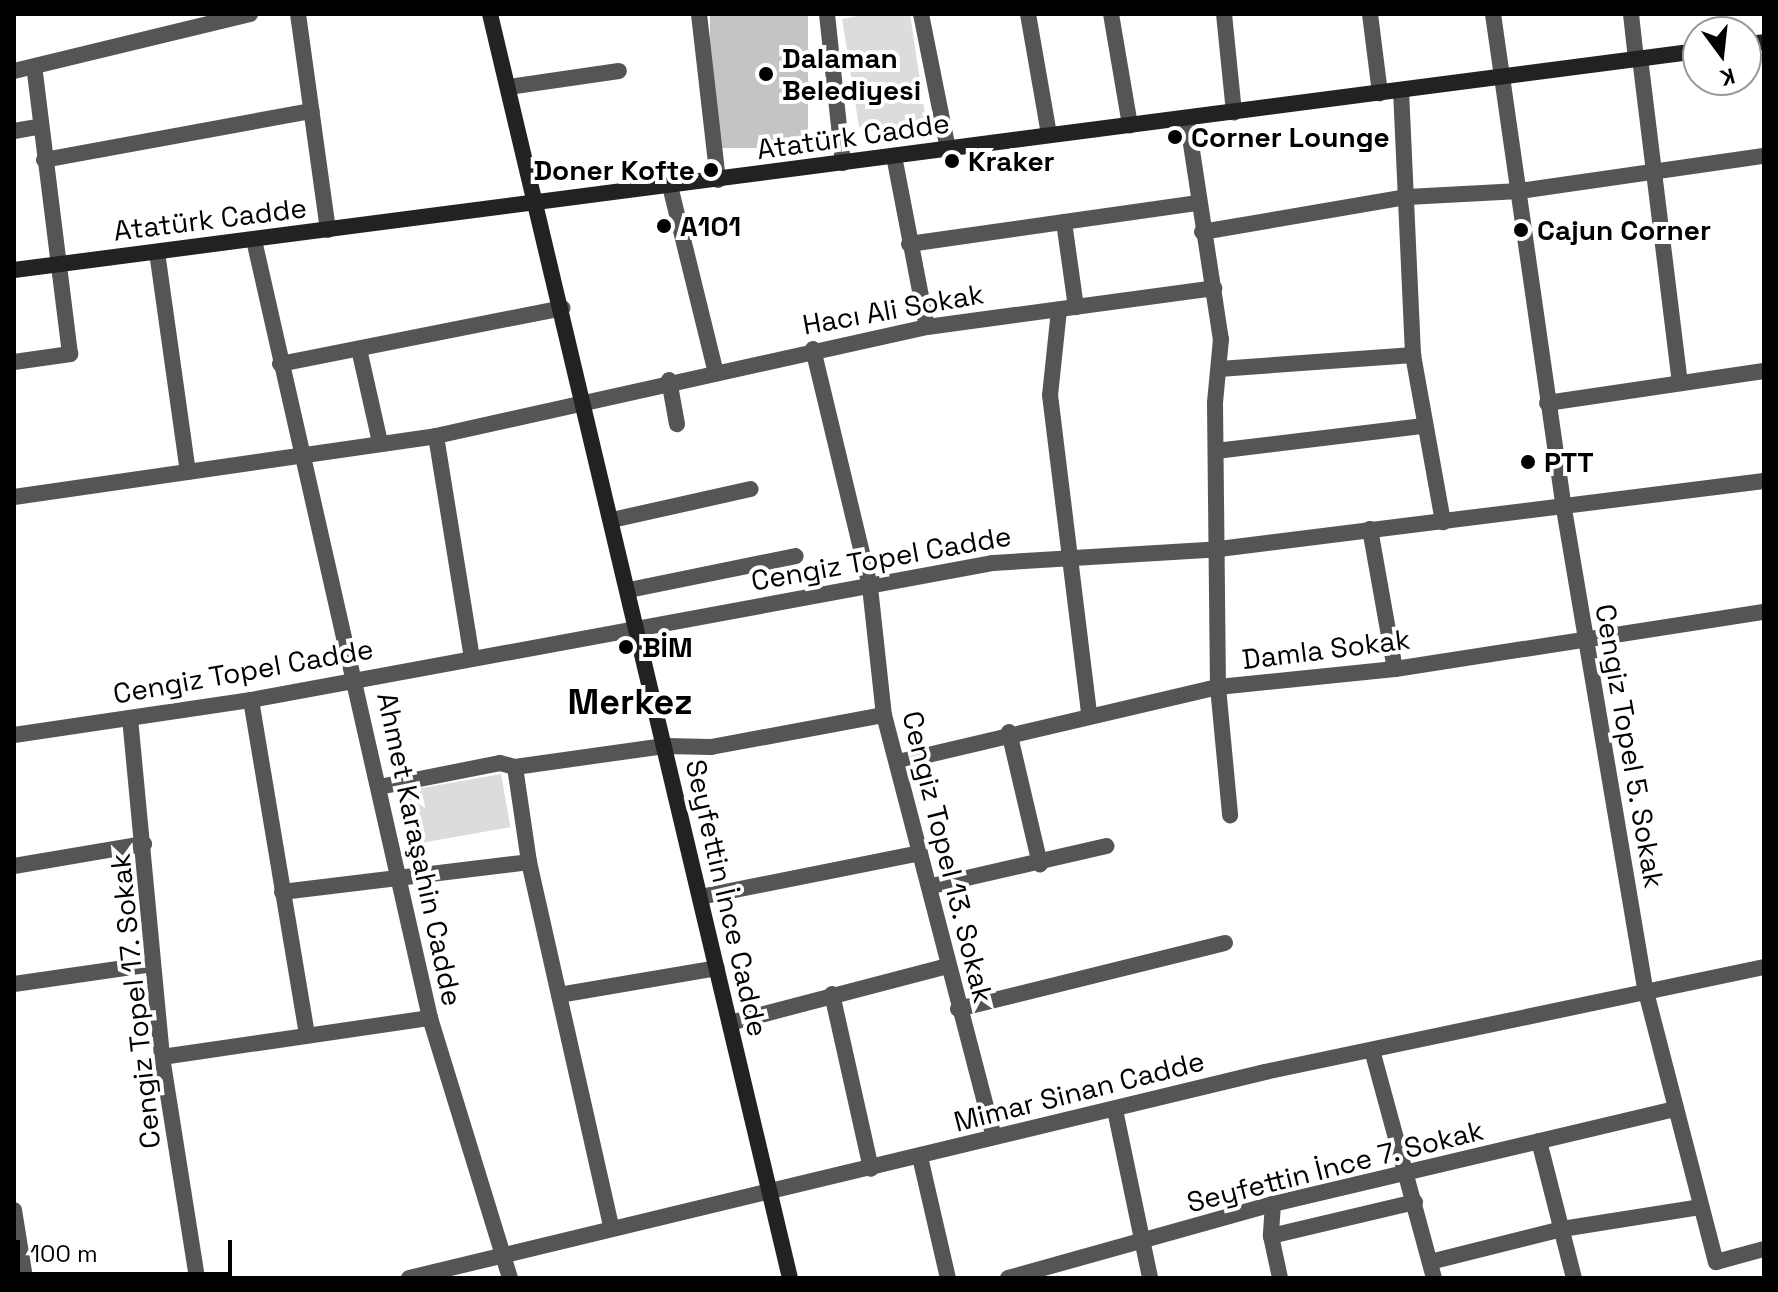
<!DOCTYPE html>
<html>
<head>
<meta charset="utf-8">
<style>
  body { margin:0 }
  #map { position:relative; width:1778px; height:1292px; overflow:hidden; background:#fff; font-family:"Space Grotesk",sans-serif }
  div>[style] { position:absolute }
  .green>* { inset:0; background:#dcdcdc; transform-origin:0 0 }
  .building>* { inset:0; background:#c4c4c4; transform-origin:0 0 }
  .minor>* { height:16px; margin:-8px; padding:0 8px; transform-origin:8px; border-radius:8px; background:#555 }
  .tertiary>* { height:16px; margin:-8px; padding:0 8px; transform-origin:8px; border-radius:8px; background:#555 }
  .secondary>* { height:16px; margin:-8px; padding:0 8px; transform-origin:8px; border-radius:8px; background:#222 }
  .dots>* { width:22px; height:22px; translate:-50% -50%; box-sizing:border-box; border:4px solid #fff; border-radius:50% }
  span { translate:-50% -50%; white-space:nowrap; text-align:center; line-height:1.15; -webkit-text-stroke:8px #fff; paint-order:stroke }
  .poi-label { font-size:28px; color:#000; font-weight:700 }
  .left { translate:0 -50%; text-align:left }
  .right { translate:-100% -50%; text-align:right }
  .street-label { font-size:28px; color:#000 }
  .district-label { font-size:36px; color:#000; font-weight:700 }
  .frame { position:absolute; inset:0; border:16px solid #000; pointer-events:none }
  .north { position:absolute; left:1682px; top:16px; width:80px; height:80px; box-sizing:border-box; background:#fff; border:2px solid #999; border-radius:50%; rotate:165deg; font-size:22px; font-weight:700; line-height:32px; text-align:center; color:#000 }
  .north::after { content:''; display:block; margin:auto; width:28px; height:36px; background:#000; clip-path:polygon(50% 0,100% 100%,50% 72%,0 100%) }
  .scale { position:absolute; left:16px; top:1240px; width:216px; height:36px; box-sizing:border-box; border:4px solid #000; border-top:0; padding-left:10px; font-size:24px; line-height:28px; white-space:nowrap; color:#000; -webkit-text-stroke:6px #fff; paint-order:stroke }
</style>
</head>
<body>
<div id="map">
  <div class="green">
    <div style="clip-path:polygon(867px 14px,910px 14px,926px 121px,860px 133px,842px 19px)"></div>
    <div style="left:501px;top:774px;width:54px;height:101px;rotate:80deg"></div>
  </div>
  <div class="building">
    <div style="left:710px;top:14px;width:98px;height:134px"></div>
  </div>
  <div class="minor">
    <div style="left:298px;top:14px;width:218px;rotate:82.1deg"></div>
    <div style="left:699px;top:14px;width:167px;rotate:83.5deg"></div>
    <div style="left:827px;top:14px;width:150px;rotate:83.9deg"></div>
    <div style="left:921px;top:14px;width:138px;rotate:78.7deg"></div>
    <div style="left:1028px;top:14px;width:122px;rotate:80.1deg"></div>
    <div style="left:1111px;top:14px;width:113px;rotate:80.3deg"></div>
    <div style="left:1224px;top:14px;width:99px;rotate:84.2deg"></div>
    <div style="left:1370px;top:14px;width:80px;rotate:82.8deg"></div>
    <div style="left:1493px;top:14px;width:500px;rotate:81.84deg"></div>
    <div style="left:1564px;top:509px;width:490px;rotate:80.4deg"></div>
    <div style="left:1646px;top:992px;width:279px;rotate:75.5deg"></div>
    <div style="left:1716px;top:1262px;width:50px;rotate:-15.2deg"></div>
    <div style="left:1631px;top:14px;width:45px;rotate:83.7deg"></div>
    <div style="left:1640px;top:58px;width:327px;rotate:83deg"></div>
    <div style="left:14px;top:71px;width:243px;rotate:-13.6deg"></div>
    <div style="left:508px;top:87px;width:112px;rotate:-8.2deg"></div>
    <div style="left:1401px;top:90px;width:265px;rotate:87.4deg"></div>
    <div style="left:1413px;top:355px;width:170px;rotate:79.8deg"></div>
    <div style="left:1187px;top:118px;width:224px;rotate:81.3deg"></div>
    <div style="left:1221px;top:339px;width:64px;rotate:95.4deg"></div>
    <div style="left:1215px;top:403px;width:284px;rotate:89.4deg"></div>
    <div style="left:1218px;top:687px;width:129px;rotate:84.6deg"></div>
    <div style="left:14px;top:131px;width:27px;rotate:-10deg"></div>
    <div style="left:894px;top:156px;width:174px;rotate:79.1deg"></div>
    <div style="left:44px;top:160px;width:272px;rotate:-10.4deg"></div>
    <div style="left:670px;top:186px;width:188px;rotate:76.2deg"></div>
    <div style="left:1064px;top:222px;width:86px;rotate:82deg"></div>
    <div style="left:1202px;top:232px;width:208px;rotate:-9.7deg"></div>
    <div style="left:1407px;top:197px;width:113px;rotate:-3deg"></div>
    <div style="left:1520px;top:191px;width:246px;rotate:-8.2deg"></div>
    <div style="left:254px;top:240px;width:798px;rotate:77.25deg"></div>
    <div style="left:430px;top:1018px;width:272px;rotate:72.9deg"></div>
    <div style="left:909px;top:244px;width:292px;rotate:-8.1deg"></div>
    <div style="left:157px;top:252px;width:222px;rotate:82deg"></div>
    <div style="left:1059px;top:310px;width:85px;rotate:96deg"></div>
    <div style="left:1050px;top:395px;width:320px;rotate:83deg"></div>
    <div style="left:359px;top:349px;width:95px;rotate:77.3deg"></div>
    <div style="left:813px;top:349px;width:245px;rotate:76.5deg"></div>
    <div style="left:870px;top:587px;width:129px;rotate:83.8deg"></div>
    <div style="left:884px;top:715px;width:436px;rotate:75.4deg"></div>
    <div style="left:14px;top:362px;width:57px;rotate:-8.1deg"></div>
    <div style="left:70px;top:354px;width:289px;rotate:-97.1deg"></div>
    <div style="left:280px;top:364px;width:288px;rotate:-11.2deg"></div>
    <div style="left:1219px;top:369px;width:195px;rotate:-4.1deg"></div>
    <div style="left:669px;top:380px;width:45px;rotate:79.7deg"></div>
    <div style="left:1547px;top:403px;width:219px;rotate:-8.4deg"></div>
    <div style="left:436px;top:436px;width:225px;rotate:80.8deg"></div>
    <div style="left:1216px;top:451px;width:209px;rotate:-6.9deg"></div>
    <div style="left:14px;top:497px;width:426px;rotate:-8.2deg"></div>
    <div style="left:436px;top:436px;width:503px;rotate:-12.52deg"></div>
    <div style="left:927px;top:327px;width:290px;rotate:-7.7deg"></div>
    <div style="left:612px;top:520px;width:142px;rotate:-12.6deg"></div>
    <div style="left:1370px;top:529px;width:142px;rotate:79.9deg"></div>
    <div style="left:629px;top:590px;width:170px;rotate:-11.5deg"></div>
    <div style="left:251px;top:700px;width:339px;rotate:80.5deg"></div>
    <div style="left:130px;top:718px;width:341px;rotate:84.6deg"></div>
    <div style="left:162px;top:1057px;width:224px;rotate:81deg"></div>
    <div style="left:1009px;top:732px;width:136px;rotate:76.8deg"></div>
    <div style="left:14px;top:735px;width:240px;rotate:-8.4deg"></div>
    <div style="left:251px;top:700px;width:755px;rotate:-10.46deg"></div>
    <div style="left:993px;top:563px;width:226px;rotate:-3.5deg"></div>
    <div style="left:1219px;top:549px;width:549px;rotate:-7.11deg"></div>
    <div style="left:898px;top:762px;width:329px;rotate:-13.2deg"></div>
    <div style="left:1218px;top:687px;width:178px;rotate:-5.8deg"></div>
    <div style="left:1395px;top:669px;width:373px;rotate:-8.8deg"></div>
    <div style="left:515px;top:767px;width:96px;rotate:81.6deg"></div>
    <div style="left:529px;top:862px;width:376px;rotate:77.3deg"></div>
    <div style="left:379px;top:787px;width:123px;rotate:-11.2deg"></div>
    <div style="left:500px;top:763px;width:16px;rotate:15deg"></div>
    <div style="left:515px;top:767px;width:151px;rotate:-8deg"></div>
    <div style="left:665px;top:746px;width:46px;rotate:1.2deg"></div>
    <div style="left:711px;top:747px;width:176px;rotate:-10.5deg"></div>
    <div style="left:14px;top:866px;width:132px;rotate:-9.6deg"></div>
    <div style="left:932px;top:886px;width:179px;rotate:-12.9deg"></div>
    <div style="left:282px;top:892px;width:249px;rotate:-6.9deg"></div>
    <div style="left:700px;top:897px;width:224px;rotate:-11.3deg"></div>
    <div style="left:14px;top:984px;width:140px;rotate:-8.2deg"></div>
    <div style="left:832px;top:994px;width:179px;rotate:77.4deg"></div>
    <div style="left:559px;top:995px;width:160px;rotate:-9.7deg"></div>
    <div style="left:958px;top:1009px;width:275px;rotate:-13.9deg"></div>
    <div style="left:730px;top:1023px;width:224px;rotate:-14.7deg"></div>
    <div style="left:1372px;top:1050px;width:236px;rotate:74.8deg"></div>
    <div style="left:162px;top:1057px;width:271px;rotate:-8.3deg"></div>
    <div style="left:1115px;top:1110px;width:172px;rotate:78.2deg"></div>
    <div style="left:1539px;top:1141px;width:141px;rotate:75.7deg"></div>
    <div style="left:920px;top:1157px;width:124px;rotate:77deg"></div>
    <div style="left:1273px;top:1204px;width:32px;rotate:94deg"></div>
    <div style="left:1271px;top:1236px;width:43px;rotate:77.9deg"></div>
    <div style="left:1271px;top:1236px;width:148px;rotate:-13.3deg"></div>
    <div style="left:1430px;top:1262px;width:136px;rotate:-14deg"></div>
    <div style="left:1562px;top:1229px;width:141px;rotate:-9deg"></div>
    <div style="left:409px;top:1278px;width:880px;rotate:-13.53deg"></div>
    <div style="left:1265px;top:1072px;width:510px;rotate:-11.88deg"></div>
    <div style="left:1008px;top:1278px;width:275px;rotate:-15.6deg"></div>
    <div style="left:1273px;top:1204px;width:414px;rotate:-13.3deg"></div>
  </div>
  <div class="tertiary">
    <div style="left:14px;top:1210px;width:69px;rotate:80.8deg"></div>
  </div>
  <div class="secondary">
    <div style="left:490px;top:14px;width:1299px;rotate:76.65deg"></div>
    <div style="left:1746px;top:44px;width:18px;rotate:-6deg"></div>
    <div style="left:14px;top:270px;width:1698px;rotate:-7.41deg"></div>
  </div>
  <div class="dots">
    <div style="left:766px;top:74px;background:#000"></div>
    <div style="left:1175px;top:137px;background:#000"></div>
    <div style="left:952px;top:161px;background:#000"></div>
    <div style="left:711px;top:170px;background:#000"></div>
    <div style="left:664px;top:226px;background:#000"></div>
    <div style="left:1521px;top:230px;background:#000"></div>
    <div style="left:1528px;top:462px;background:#000"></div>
    <div style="left:626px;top:647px;background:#000"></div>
  </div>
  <div class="poi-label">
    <span class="left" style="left:782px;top:74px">Dalaman<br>Belediyesi</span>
    <span class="left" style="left:1191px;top:137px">Corner Lounge</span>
    <span class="left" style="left:968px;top:161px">Kraker</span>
    <span class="right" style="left:695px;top:170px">Doner Kofte</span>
    <span class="left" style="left:680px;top:226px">A101</span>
    <span class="left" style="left:1537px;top:230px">Cajun Corner</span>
    <span class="left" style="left:1544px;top:462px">PTT</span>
    <span class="left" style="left:642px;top:647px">BİM</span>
  </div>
  <div class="street-label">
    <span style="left:853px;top:136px;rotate:-8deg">Atatürk Cadde</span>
    <span style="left:210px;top:219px;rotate:-7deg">Atatürk Cadde</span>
    <span style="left:893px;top:309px;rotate:-10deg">Hacı Ali Sokak</span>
    <span style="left:881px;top:558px;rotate:-10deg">Cengiz Topel Cadde</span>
    <span style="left:1326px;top:649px;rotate:-7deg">Damla Sokak</span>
    <span style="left:243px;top:671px;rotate:-10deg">Cengiz Topel Cadde</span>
    <span style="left:1630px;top:746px;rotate:80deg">Cengiz Topel 5. Sokak</span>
    <span style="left:420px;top:849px;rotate:78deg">Ahmet Karaşahin Cadde</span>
    <span style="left:948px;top:857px;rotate:76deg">Cengiz Topel 13. Sokak</span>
    <span style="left:727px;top:898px;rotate:77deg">Seyfettin İnce Cadde</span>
    <span style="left:135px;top:1001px;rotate:-96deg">Cengiz Topel 17. Sokak</span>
    <span style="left:1079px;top:1091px;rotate:-14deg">Mimar Sinan Cadde</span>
    <span style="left:1335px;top:1166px;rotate:-14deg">Seyfettin İnce 7. Sokak</span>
  </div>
  <div class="district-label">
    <span style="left:630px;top:703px">Merkez</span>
  </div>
  <div class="frame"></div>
  <div class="north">K</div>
  <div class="scale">100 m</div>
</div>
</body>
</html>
